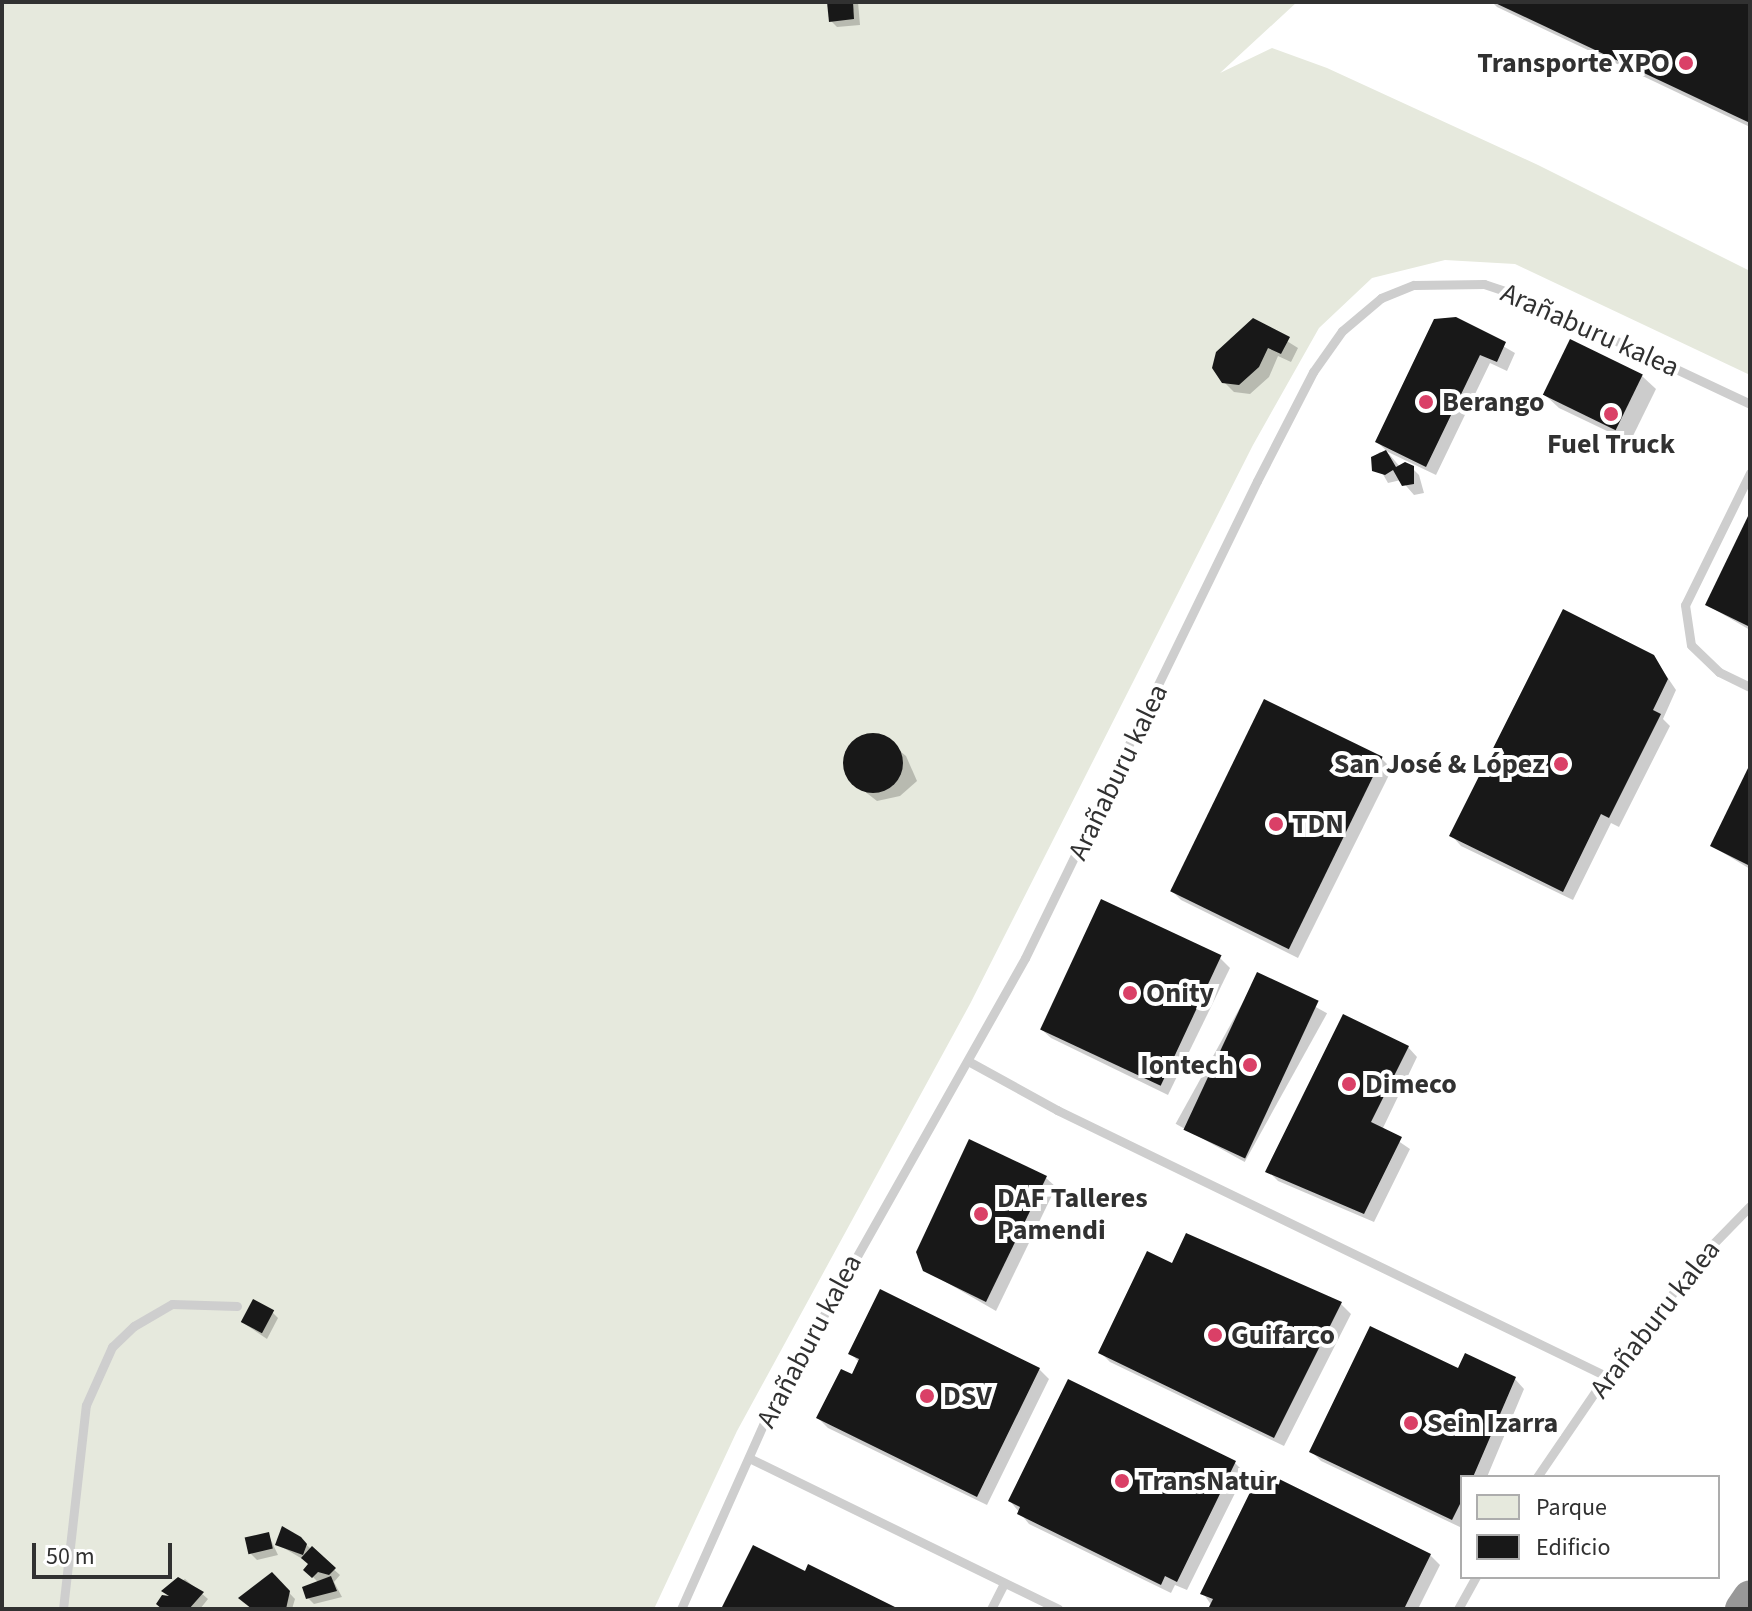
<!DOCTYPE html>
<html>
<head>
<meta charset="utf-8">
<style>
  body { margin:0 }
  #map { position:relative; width:1752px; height:1611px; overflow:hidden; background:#fff; font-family:"Source Sans 3",sans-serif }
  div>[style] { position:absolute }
  .green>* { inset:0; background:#e6e9dd }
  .shadow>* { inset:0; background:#0003; transform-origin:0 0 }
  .building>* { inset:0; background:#181818; transform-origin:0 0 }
  .round { border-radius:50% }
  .service>* { height:9px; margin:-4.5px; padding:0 4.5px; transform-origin:4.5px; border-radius:4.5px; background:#cecece }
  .motorway>* { height:34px; margin:-17px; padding:0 17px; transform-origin:17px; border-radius:17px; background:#989898 }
  .dots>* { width:22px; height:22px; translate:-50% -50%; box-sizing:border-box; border:4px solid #fff; border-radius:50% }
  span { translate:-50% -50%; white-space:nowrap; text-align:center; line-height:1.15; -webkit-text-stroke:8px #fff; paint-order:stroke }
  .poi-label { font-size:28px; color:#313131; font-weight:700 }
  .right { translate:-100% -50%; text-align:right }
  .left { translate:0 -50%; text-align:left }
  .street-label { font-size:28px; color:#313131 }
  .frame { position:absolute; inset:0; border:4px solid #313131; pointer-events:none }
  .legend { position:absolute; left:1460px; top:1475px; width:260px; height:104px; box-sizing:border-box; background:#fff; border:2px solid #adadad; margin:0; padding:10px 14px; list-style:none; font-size:24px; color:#313131 }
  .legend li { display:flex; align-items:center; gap:16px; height:40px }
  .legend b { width:40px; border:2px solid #adadad }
  .scale { position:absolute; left:32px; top:1543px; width:140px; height:36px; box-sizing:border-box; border:4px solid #313131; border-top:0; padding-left:10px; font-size:24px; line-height:28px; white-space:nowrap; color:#313131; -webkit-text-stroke:6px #fff; paint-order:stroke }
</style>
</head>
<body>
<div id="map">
  <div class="green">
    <div style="clip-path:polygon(2px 2px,1297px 2px,1220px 73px,1272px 48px,1327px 68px,1538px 165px,1750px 271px,1750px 375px,1515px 264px,1445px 260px,1372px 278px,1319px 328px,1253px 445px,970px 1004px,737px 1431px,654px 1609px,2px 1609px)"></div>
  </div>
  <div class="shadow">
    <div style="clip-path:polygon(829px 2px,858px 2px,860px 25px,837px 27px,831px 21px)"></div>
    <div style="clip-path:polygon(1492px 2px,1750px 2px,1750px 127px,1497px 7px)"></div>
    <div style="clip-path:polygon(1456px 319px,1515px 353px,1507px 371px,1490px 363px,1436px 475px,1388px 452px,1377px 442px)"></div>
    <div style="clip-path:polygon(1253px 320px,1298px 348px,1291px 362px,1278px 356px,1269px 377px,1250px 394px,1234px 392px,1223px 381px,1230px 339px)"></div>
    <div style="clip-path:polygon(1571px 342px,1642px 376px,1656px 389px,1630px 442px,1559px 408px,1545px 395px)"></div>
    <div style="clip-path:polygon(1380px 452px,1389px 454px,1401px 468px,1409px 465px,1419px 475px,1424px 493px,1414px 495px,1401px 480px,1388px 483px,1373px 457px)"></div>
    <div style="clip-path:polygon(1750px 517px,1750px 630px,1707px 605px)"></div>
    <div style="clip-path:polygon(1653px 656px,1676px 690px,1663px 719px,1670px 726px,1619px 827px,1611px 823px,1573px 900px,1461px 846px,1452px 836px)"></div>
    <div style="clip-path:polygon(880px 735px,906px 756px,917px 781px,900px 796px,877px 801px,850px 780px,844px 761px,855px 741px)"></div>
    <div style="clip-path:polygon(1382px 759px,1392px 769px,1298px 958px,1181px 900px,1171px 890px)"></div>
    <div style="clip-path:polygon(1750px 769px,1750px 869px,1712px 846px)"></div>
    <div style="clip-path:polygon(1220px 958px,1230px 968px,1168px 1095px,1051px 1038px,1041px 1029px)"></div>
    <div style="left:1258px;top:975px;width:79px;height:170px;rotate:29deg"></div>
    <div style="clip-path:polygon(1408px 1047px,1417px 1057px,1382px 1130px,1410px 1149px,1374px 1222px,1278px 1181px,1268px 1171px)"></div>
    <div style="clip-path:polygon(1046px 1178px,1056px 1187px,996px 1311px,925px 1270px)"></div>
    <div style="clip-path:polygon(1187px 1236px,1341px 1304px,1351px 1314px,1284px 1446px,1110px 1362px,1100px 1352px,1173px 1265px)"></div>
    <div style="clip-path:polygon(272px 1312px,278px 1318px,267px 1339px,242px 1322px)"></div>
    <div style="clip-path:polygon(850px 1353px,1039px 1369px,1049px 1379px,987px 1505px,828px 1428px,818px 1418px,853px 1377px,860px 1363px)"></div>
    <div style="clip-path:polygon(1459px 1371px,1515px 1379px,1524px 1389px,1487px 1477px,1462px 1477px,1462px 1528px,1321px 1461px,1312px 1452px)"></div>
    <div style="clip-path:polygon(1068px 1382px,1235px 1463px,1245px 1473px,1187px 1590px,1175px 1585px,1171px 1593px,1029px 1524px,1010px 1501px)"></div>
    <div style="clip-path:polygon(268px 1534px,278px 1555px,257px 1560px,251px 1554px)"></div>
    <div style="clip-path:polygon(300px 1539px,340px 1575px,334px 1582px,342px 1597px,314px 1604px,308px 1598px,319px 1583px,306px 1570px,311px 1564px,277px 1544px)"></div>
    <div style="clip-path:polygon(1430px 1555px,1440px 1565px,1418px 1609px,1214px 1609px,1203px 1593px)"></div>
    <div style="clip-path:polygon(272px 1575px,295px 1599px,292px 1609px,254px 1609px,240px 1597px)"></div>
    <div style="clip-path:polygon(185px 1579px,208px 1599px,200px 1609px,163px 1609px,172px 1599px,164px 1591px)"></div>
  </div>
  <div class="building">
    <div style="clip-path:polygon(827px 2px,853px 2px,854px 19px,829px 22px)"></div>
    <div style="clip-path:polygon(1493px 2px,1750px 2px,1750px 123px)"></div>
    <div style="clip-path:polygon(1456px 317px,1506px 342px,1497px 362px,1480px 355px,1426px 467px,1375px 442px,1434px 319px)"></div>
    <div style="clip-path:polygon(1253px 318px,1290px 337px,1281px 354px,1268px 348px,1259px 367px,1239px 385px,1222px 383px,1212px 368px,1216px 352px)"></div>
    <div style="left:1570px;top:339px;width:81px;height:62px;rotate:26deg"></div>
    <div style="clip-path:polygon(1386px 450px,1396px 467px,1405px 462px,1414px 466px,1414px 484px,1402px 486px,1393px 470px,1385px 475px,1372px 471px,1371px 457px)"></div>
    <div style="clip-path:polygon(1750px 512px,1750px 627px,1705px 605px)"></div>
    <div style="clip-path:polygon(1563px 609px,1654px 655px,1668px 679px,1653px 710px,1661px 714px,1609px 818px,1601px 814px,1563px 892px,1449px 836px)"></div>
    <div style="left:1264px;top:699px;width:132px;height:214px;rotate:26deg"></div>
    <div class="round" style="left:843px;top:733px;width:60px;height:60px"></div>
    <div style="clip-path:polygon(1750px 764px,1750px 866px,1710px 846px)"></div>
    <div style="left:1101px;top:899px;width:133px;height:144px;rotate:25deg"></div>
    <div style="left:1257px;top:972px;width:68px;height:174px;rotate:25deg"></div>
    <div style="clip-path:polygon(1343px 1014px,1409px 1046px,1371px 1122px,1402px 1137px,1364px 1214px,1265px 1172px)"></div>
    <div style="clip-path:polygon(969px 1139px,1047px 1176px,986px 1302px,923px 1271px,916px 1252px)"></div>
    <div style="clip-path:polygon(1186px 1233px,1342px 1302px,1274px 1438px,1098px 1353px,1147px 1251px,1172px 1263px)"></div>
    <div style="clip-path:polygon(880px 1289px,1040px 1368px,977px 1497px,816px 1418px,841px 1369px,852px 1374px,859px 1359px,848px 1354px)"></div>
    <div style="left:253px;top:1299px;width:24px;height:26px;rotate:28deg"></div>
    <div style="clip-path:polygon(1370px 1326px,1458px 1368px,1465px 1353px,1516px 1377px,1473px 1477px,1462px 1477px,1462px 1500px,1452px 1520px,1309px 1452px)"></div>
    <div style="clip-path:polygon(1068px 1379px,1236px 1461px,1177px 1582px,1165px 1576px,1161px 1585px,1017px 1514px,1020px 1507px,1008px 1501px)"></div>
    <div style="clip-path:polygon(1261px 1470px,1431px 1554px,1404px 1609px,1209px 1607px,1213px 1599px,1200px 1594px)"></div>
    <div style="clip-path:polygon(282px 1526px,301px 1537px,307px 1544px,303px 1555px,275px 1545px)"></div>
    <div style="left:269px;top:1532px;width:17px;height:25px;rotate:77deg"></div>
    <div style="clip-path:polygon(753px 1545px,805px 1571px,808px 1564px,899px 1609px,721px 1609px)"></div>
    <div style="clip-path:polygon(312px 1546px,336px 1568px,329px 1575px,318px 1572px,312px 1578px,303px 1570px,308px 1564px,301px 1558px)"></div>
    <div style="clip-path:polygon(272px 1572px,290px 1591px,286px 1609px,252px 1609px,238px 1598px)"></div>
    <div style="clip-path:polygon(331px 1576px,337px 1591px,306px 1599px,302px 1587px)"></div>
    <div style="clip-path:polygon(178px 1577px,204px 1592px,189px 1609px,162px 1609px,156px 1604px,162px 1595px,169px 1596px,161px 1591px)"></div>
  </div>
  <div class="service">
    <div style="left:1750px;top:473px;width:147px;rotate:116.2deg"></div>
    <div style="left:1685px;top:605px;width:40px;rotate:81.5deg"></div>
    <div style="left:1691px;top:645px;width:39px;rotate:44deg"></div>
    <div style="left:1719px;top:672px;width:34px;rotate:26deg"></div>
    <div style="left:968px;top:1061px;width:102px;rotate:28.8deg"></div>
    <div style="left:1057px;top:1110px;width:610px;rotate:25.85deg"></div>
    <div style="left:749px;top:1458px;width:344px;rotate:26deg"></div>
    <div style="left:1537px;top:1477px;width:122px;rotate:-55.7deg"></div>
    <div style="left:1606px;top:1376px;width:166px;rotate:-51.1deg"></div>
    <div style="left:1710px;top:1247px;width:57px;rotate:-45.7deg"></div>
    <div style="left:63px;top:1609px;width:205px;rotate:-83.6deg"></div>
    <div style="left:86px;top:1405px;width:64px;rotate:-65.9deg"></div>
    <div style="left:112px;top:1347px;width:30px;rotate:-44deg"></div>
    <div style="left:134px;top:1326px;width:44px;rotate:-30.1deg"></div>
    <div style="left:172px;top:1304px;width:65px;rotate:1.8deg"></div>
    <div style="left:681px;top:1609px;width:214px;rotate:-66deg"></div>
    <div style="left:768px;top:1414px;width:523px;rotate:-60.59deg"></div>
    <div style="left:1025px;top:958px;width:530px;rotate:-64.06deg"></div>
    <div style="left:1257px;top:481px;width:123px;rotate:-62.8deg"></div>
    <div style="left:1313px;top:372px;width:50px;rotate:-54.7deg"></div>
    <div style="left:1342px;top:331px;width:51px;rotate:-40.2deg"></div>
    <div style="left:1381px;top:298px;width:35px;rotate:-22deg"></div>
    <div style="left:1414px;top:285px;width:70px;rotate:-0.8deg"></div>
    <div style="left:1484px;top:284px;width:41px;rotate:18.4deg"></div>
    <div style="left:1523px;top:297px;width:251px;rotate:25.2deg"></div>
    <div style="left:991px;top:1609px;width:29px;rotate:-63deg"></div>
    <div style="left:1458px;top:1609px;width:37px;rotate:-61deg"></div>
  </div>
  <div class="motorway">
    <div style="left:1742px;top:1609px;width:14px;rotate:-56deg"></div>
  </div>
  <div class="dots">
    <div style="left:1686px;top:63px;background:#da4067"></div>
    <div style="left:1426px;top:402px;background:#da4067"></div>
    <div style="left:1611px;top:414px;background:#da4067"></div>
    <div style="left:1561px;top:764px;background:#da4067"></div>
    <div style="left:1276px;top:824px;background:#da4067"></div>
    <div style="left:1130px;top:993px;background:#da4067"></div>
    <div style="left:1250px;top:1065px;background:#da4067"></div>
    <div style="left:1349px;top:1084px;background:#da4067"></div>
    <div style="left:981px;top:1214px;background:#da4067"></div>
    <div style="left:1215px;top:1335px;background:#da4067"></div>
    <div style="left:927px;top:1396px;background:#da4067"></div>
    <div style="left:1411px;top:1423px;background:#da4067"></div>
    <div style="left:1122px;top:1481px;background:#da4067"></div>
  </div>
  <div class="poi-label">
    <span class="right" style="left:1670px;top:63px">Transporte XPO</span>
    <span class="left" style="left:1442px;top:402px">Berango</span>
    <span style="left:1611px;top:444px">Fuel Truck</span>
    <span class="right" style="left:1545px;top:764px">San José &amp; López</span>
    <span class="left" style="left:1292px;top:824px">TDN</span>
    <span class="left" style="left:1146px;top:993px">Onity</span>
    <span class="right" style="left:1234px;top:1065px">Iontech</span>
    <span class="left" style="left:1365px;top:1084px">Dimeco</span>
    <span class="left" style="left:997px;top:1214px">DAF Talleres<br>Pamendi</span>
    <span class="left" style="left:1231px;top:1335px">Guifarco</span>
    <span class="left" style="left:943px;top:1396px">DSV</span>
    <span class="left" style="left:1427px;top:1423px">Sein Izarra</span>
    <span class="left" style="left:1138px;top:1481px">TransNatur</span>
  </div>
  <div class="street-label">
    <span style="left:1590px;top:330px;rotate:24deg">Arañaburu kalea</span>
    <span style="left:1118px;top:772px;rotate:-64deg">Arañaburu kalea</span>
    <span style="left:1655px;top:1319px;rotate:-52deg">Arañaburu kalea</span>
    <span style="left:809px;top:1341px;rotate:-62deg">Arañaburu kalea</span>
  </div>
  <div class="frame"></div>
  <ul class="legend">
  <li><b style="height:22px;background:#e6e9dd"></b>Parque</li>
  <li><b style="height:22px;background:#181818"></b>Edificio</li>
  </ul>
  <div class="scale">50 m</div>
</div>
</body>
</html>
